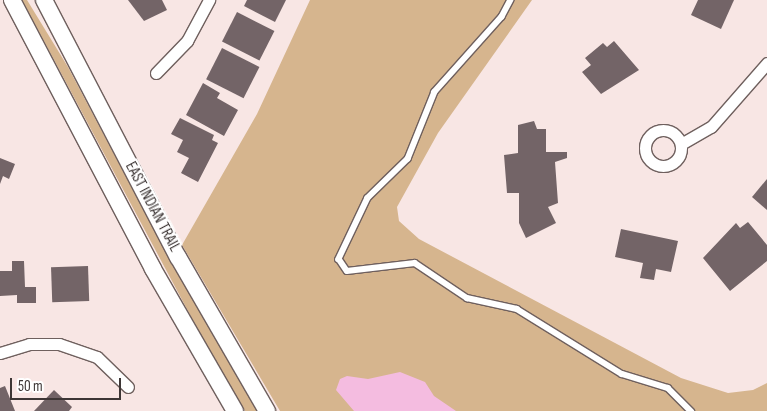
<!DOCTYPE html>
<html>
<head>
<meta charset="utf-8">
<style>
  body { margin:0 }
  #map { position:relative; width:767px; height:411px; overflow:hidden; background:#f8e6e4; font-family:"Sofia Sans Condensed",sans-serif }
  div>[style] { position:absolute }
  .green>* { inset:0; background:#d6b58e }
  .water>* { inset:0; background:#f4bce0 }
  .building>* { inset:0; background:#736467; transform-origin:0 0 }
  .roads { filter:drop-shadow(1px 0 #6f605e) drop-shadow(-1px 0 #6f605e) drop-shadow(0 1px #6f605e) drop-shadow(0 -1px #6f605e) }
  .service>* { height:5.5px; margin:-2.75px; padding:0 2.75px; transform-origin:2.75px; border-radius:2.75px; background:#fff }
  .minor>* { height:11px; margin:-5.5px; padding:0 5.5px; transform-origin:5.5px; border-radius:5.5px; background:#fff }
  .minor>.ring { margin:-5.5px; padding:0; box-sizing:content-box; background:none; border:11px solid #fff; border-radius:50% }
  .secondary>* { height:16px; margin:-8px; padding:0 8px; transform-origin:8px; border-radius:8px; background:#fff }
  span { translate:-50% -50%; white-space:nowrap; text-align:center; line-height:1.15; -webkit-text-stroke:5px #fff; paint-order:stroke }
  .street-label { font-size:16px; color:#3d3635 }
  .scale { position:absolute; left:10px; top:378px; width:111px; height:22px; box-sizing:border-box; border:2px solid #3d3635; border-top:0; padding-left:6px; font-size:15px; line-height:18px; white-space:nowrap; color:#3d3635; -webkit-text-stroke:4px #fff; paint-order:stroke }
</style>
</head>
<body>
<div id="map">
  <div class="green">
    <div style="clip-path:polygon(22px 0,27px 0,68px 67px,163px 247px,257px 411px,245px 411px,212px 356px)"></div>
    <div style="clip-path:polygon(310px 0,532px 0,438px 133px,397px 207px,399px 221px,419px 239px,681px 378px,728px 393px,753px 390px,767px 383px,767px 411px,280px 411px,182px 245px,257px 114px)"></div>
  </div>
  <div class="water">
    <div style="clip-path:polygon(400px 372px,425px 382px,434px 396px,456px 411px,354px 411px,336px 390px,340px 379px,347px 376px,368px 379px)"></div>
  </div>
  <div class="building">
    <div style="clip-path:polygon(128px 0,162px 0,167px 10px,144px 21px)"></div>
    <div style="clip-path:polygon(247px 0,286px 0,275px 22px,244px 6px)"></div>
    <div style="clip-path:polygon(698px 0,734px 0,721px 29px,691px 15px)"></div>
    <div style="left:237px;top:12px;width:42px;height:33px;rotate:27deg"></div>
    <div style="clip-path:polygon(614px 41px,639px 70px,601px 94px,582px 72px,591px 65px,585px 58px,603px 43px,607px 47px)"></div>
    <div style="left:222px;top:48px;width:42px;height:35px;rotate:27deg"></div>
    <div style="clip-path:polygon(203px 83px,220px 93px,217px 98px,238px 110px,224px 136px,186px 115px)"></div>
    <div style="clip-path:polygon(180px 118px,214px 135px,212px 140px,218px 143px,198px 182px,181px 173px,189px 158px,177px 152px,183px 140px,171px 134px)"></div>
    <div style="clip-path:polygon(534px 121px,537px 129px,546px 129px,546px 152px,567px 152px,567px 158px,555px 162px,558px 203px,548px 207px,556px 223px,526px 238px,519px 223px,519px 193px,507px 193px,504px 155px,518px 153px,518px 125px)"></div>
    <div style="clip-path:polygon(0 158px,15px 164px,9px 179px,3px 176px,0 184px)"></div>
    <div style="clip-path:polygon(767px 179px,767px 210px,752px 197px)"></div>
    <div style="clip-path:polygon(748px 222px,767px 245px,767px 261px,730px 291px,703px 258px,736px 223px,740px 228px)"></div>
    <div style="clip-path:polygon(621px 229px,678px 241px,671px 272px,656px 269px,654px 280px,640px 278px,643px 263px,615px 257px)"></div>
    <div style="clip-path:polygon(12px 261px,24px 261px,25px 287px,36px 287px,36px 303px,17px 303px,17px 295px,0 296px,0 271px,12px 271px)"></div>
    <div style="left:88px;top:266px;width:35px;height:37px;rotate:88deg"></div>
    <div style="clip-path:polygon(5px 386px,15px 411px,0 411px,0 388px)"></div>
    <div style="clip-path:polygon(54px 390px,72px 407px,69px 411px,34px 411px)"></div>
  </div>
  <div class="roads">
    <div class="service">
      <div style="left:511px;top:0;width:19px;rotate:118deg"></div>
      <div style="left:502px;top:17px;width:101px;rotate:131.8deg"></div>
      <div style="left:435px;top:92px;width:72px;rotate:111.9deg"></div>
      <div style="left:408px;top:159px;width:56px;rotate:135.7deg"></div>
      <div style="left:368px;top:198px;width:68px;rotate:115.4deg"></div>
      <div style="left:339px;top:259px;width:14px;rotate:56deg"></div>
      <div style="left:347px;top:271px;width:68px;rotate:-6.7deg"></div>
      <div style="left:415px;top:263px;width:63px;rotate:33.9deg"></div>
      <div style="left:467px;top:298px;width:51px;rotate:12.4deg"></div>
      <div style="left:517px;top:309px;width:123px;rotate:31.8deg"></div>
      <div style="left:622px;top:374px;width:48px;rotate:16.9deg"></div>
      <div style="left:668px;top:388px;width:33px;rotate:45deg"></div>
    </div>
    <div class="minor">
      <div style="left:156px;top:73px;width:45px;rotate:-45.9deg"></div>
      <div style="left:187px;top:41px;width:47px;rotate:-61.8deg"></div>
      <div class="ring" style="left:645px;top:130px;width:25px;height:25px"></div>
      <div style="left:681px;top:144px;width:34px;rotate:-30deg"></div>
      <div style="left:711px;top:127px;width:85px;rotate:-48.8deg"></div>
      <div style="left:0;top:353px;width:30px;rotate:-17deg"></div>
      <div style="left:29px;top:344px;width:30px"></div>
      <div style="left:59px;top:344px;width:40px;rotate:18.9deg"></div>
      <div style="left:97px;top:357px;width:43px;rotate:44.1deg"></div>
    </div>
    <div class="secondary">
      <div style="left:12px;top:0;width:304px;rotate:62.3deg"></div>
      <div style="left:153px;top:269px;width:164px;rotate:60deg"></div>
      <div style="left:44px;top:0;width:290px;rotate:62.5deg"></div>
      <div style="left:178px;top:257px;width:178px;rotate:60deg"></div>
    </div>
  </div>
  <div class="street-label">
    <span style="left:152px;top:207px;rotate:62deg">EAST INDIAN TRAIL</span>
  </div>
  <div class="scale">50 m</div>
</div>
</body>
</html>
